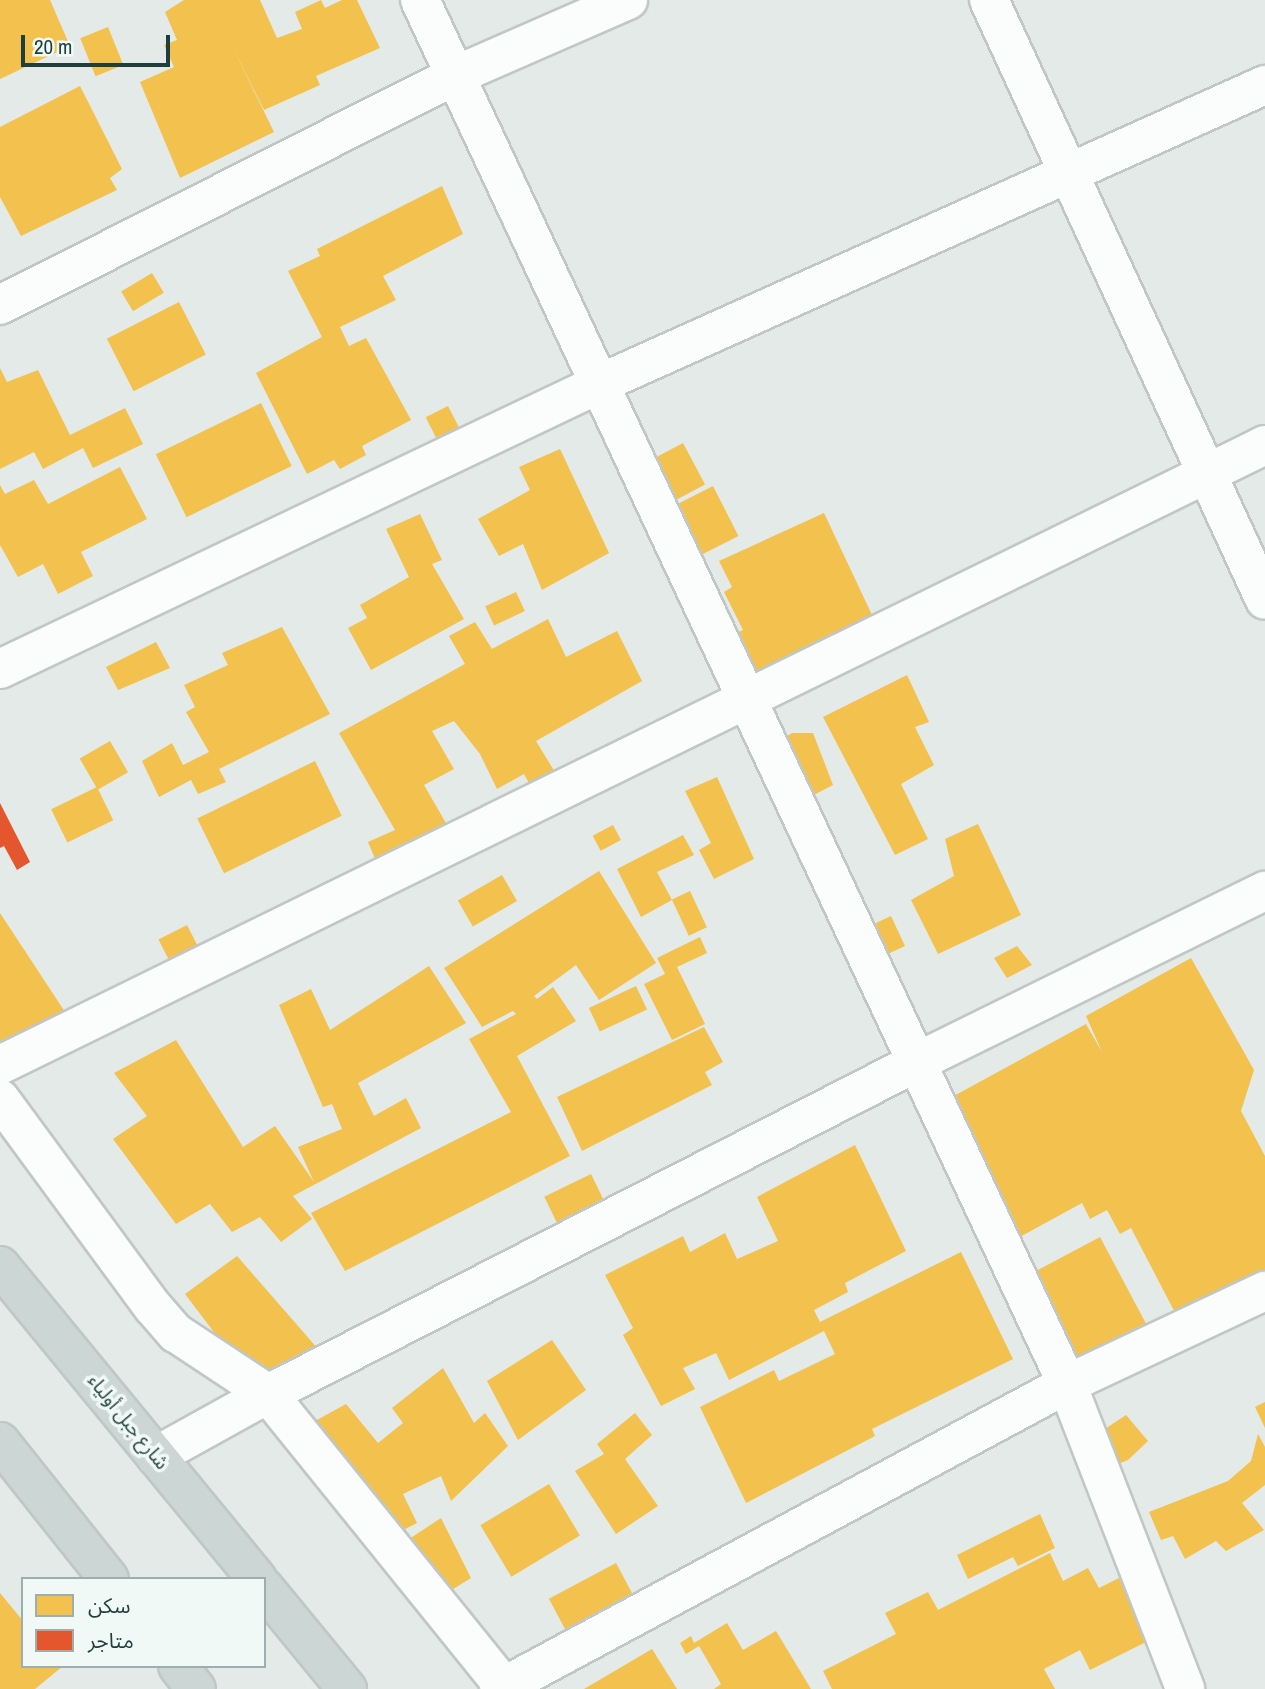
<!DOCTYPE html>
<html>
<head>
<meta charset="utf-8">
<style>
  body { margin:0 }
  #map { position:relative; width:1265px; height:1689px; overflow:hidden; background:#e3eae8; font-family:"Archivo Narrow","Noto Sans Arabic",sans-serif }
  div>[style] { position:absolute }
  .homes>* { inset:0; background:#f2c14e; transform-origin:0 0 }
  .shops>* { inset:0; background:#e4572e }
  .roads { filter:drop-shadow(2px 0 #c0c7c5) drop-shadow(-2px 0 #c0c7c5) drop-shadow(0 2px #c0c7c5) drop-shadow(0 -2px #c0c7c5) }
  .minor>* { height:38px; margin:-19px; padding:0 19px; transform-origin:19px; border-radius:19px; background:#fbfcfc }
  .primary>* { height:38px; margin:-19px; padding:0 19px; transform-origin:19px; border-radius:19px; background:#ccd6d5 }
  span { translate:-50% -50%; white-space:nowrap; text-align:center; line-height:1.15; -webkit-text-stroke:7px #f1f9f6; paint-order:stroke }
  .street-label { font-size:19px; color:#1f3f3c }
  .legend { position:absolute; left:21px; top:1577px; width:245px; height:91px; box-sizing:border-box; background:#f1f9f6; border:2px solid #9dafac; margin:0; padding:9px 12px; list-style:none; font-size:21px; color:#1f3f3c }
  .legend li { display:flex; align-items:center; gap:14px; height:35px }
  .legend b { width:35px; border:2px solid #9dafac }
  .scale { position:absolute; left:21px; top:35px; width:149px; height:32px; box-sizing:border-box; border:4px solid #1f3f3c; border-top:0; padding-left:9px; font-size:21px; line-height:24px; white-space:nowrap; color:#1f3f3c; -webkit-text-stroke:5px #f1f9f6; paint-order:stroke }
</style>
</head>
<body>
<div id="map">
  <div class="homes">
    <div style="clip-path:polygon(0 0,50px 0,70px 46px,0 79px)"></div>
    <div style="clip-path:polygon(184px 0,260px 0,277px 38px,302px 29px,295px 12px,321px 0,325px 8px,342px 0,357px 0,380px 48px,316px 76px,320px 85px,264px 110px,230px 42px,274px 132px,180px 178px,140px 82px,174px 67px,164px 45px,177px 40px,165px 12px)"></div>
    <div style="left:108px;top:27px;width:41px;height:30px;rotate:68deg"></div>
    <div style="clip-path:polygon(80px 86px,122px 169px,110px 178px,117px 190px,21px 236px,0 197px,0 127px)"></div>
    <div style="clip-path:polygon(442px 186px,463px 234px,383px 276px,396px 300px,340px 327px,349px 346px,366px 338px,411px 420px,362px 446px,366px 455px,340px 469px,334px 460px,307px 474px,256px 373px,322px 337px,288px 271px,320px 256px,317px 249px)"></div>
    <div style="left:152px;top:273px;width:23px;height:36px;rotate:59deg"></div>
    <div style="left:179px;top:302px;width:59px;height:81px;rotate:63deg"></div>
    <div style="clip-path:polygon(0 368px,7px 382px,38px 370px,70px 435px,125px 408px,143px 444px,93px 468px,83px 448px,43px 469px,34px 452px,0 469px)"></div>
    <div style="left:261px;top:403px;width:70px;height:117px;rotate:64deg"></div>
    <div style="left:448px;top:406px;width:29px;height:25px;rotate:63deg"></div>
    <div style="left:683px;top:443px;width:47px;height:58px;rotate:62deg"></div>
    <div style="clip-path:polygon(560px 449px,609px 553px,542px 590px,523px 544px,499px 556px,478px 519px,530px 490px,519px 467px)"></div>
    <div style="clip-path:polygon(120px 467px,147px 519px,81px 552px,93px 576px,58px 594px,43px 564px,18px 577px,0 545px,0 485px,5px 494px,34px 480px,48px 504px)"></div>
    <div style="left:713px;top:486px;width:56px;height:59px;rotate:63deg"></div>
    <div style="clip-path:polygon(824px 513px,881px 634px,739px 699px,713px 644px,743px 630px,724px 592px,732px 587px,719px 561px)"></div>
    <div style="clip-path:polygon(420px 514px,442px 560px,432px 564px,464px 619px,371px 670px,348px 628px,367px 618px,360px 605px,409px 577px,386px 529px)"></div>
    <div style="left:516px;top:592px;width:21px;height:34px;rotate:65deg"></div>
    <div style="clip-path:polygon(548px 619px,566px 657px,617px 631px,642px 681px,536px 741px,564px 787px,538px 800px,524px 774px,497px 789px,480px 754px,454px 721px,432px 731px,454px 769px,424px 785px,454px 837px,381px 873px,368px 842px,395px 830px,339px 733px,465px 664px,449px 636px,475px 622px,492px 649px)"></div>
    <div style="clip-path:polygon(282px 627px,330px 714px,219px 769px,226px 782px,198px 794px,191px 780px,159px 797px,142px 761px,172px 743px,183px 765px,209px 752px,186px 712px,195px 707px,184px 685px,228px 665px,222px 653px)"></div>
    <div style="clip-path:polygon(156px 642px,170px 668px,118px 690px,106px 667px)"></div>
    <div style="clip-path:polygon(907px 675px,929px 722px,915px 727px,934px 765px,901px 784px,928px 839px,895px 855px,823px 717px)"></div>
    <div style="clip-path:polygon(792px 733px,813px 733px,833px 785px,796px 804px,770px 747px)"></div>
    <div style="left:110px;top:741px;width:36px;height:35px;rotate:60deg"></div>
    <div style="left:315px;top:761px;width:61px;height:131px;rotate:64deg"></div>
    <div style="clip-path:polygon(717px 777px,754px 859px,714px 879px,699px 850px,711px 843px,685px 791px)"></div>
    <div style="left:97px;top:787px;width:37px;height:51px;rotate:64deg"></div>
    <div style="clip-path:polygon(978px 824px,1021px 915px,938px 954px,911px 900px,954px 876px,945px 839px)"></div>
    <div style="left:613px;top:825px;width:17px;height:23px;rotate:62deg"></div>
    <div style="clip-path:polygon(683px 835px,694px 855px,657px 872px,672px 900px,641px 917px,617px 869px)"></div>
    <div style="clip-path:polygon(599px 871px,656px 963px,599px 1000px,576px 965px,534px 996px,537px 999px,553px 987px,576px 1021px,517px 1056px,570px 1156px,345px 1271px,311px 1213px,511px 1112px,469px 1039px,516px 1014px,513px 1011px,482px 1027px,444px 968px)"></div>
    <div style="left:502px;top:875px;width:30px;height:51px;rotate:60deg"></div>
    <div style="left:690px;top:891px;width:40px;height:20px;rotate:65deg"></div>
    <div style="clip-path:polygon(0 913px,69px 1018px,0 1052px)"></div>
    <div style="left:891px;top:916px;width:33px;height:33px;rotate:65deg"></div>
    <div style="left:187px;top:925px;width:34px;height:32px;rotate:63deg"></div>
    <div style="clip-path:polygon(700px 937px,707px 953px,677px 967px,705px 1024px,672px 1040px,644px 984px,665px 974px,657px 958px)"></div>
    <div style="clip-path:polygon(1017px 946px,1032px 965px,1007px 978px,994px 958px)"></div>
    <div style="clip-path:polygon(1191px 958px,1254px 1070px,1241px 1111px,1265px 1156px,1265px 1282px,1182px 1326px,1131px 1228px,1120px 1234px,1107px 1210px,1090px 1219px,1082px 1203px,1014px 1240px,939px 1104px,1086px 1024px,1102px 1052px,1086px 1016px)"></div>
    <div style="clip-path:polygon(429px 966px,466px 1023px,358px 1083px,374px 1116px,406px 1098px,421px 1128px,293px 1196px,312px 1219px,281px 1242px,260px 1217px,232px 1232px,210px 1204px,176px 1224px,113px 1139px,147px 1116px,114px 1073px,176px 1040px,243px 1147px,275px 1126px,314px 1182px,298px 1147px,342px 1129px,332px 1104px,323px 1107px,279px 1005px,311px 989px,330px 1030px)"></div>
    <div style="left:636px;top:986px;width:26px;height:52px;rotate:65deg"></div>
    <div style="clip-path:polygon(704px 1027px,723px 1062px,705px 1072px,712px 1085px,582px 1151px,557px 1097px)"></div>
    <div style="clip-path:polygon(855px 1145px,906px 1251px,845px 1283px,848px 1292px,814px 1310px,820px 1322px,961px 1252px,1013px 1359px,872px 1429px,875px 1436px,746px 1503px,700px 1407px,774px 1370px,779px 1381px,835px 1354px,824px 1331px,729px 1380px,716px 1353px,683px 1368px,695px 1389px,661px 1406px,623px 1335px,633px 1328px,605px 1275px,683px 1236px,690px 1252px,725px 1233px,737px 1259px,778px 1241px,757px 1197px)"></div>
    <div style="left:591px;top:1174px;width:43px;height:52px;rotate:64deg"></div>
    <div style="left:1100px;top:1237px;width:112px;height:112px;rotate:62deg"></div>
    <div style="clip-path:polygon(237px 1256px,325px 1357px,261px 1394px,185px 1294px)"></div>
    <div style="clip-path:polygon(552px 1340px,586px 1390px,518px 1440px,487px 1381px)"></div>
    <div style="clip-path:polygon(443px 1368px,474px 1423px,485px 1413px,508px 1446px,451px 1501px,441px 1476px,403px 1494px,417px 1523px,386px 1539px,306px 1426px,346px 1404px,378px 1443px,403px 1423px,392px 1408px)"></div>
    <div style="clip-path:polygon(1265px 1402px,1265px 1428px,1255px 1407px)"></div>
    <div style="clip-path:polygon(635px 1413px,652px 1435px,625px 1459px,658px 1506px,616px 1534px,575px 1471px,604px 1454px,597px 1444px)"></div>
    <div style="clip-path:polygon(1126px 1415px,1148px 1441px,1128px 1460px,1108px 1468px,1090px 1439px)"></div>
    <div style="clip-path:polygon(1258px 1434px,1265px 1447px,1265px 1485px,1242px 1503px,1264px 1530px,1226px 1551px,1216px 1541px,1185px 1559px,1173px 1536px,1161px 1540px,1149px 1512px,1228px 1481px,1251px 1461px)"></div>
    <div style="left:549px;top:1484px;width:60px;height:80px;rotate:59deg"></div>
    <div style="clip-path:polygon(1040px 1514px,1055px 1548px,1018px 1566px,1013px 1557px,968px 1579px,957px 1555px)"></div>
    <div style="clip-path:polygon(441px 1518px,471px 1578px,424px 1607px,403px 1543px)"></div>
    <div style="clip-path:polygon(1050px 1553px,1063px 1581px,1088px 1568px,1099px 1588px,1119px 1578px,1150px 1640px,1090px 1670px,1080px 1650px,1044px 1669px,1055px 1689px,832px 1689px,823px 1671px,896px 1634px,885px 1613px,928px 1592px,938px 1610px)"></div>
    <div style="left:616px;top:1563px;width:38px;height:76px;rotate:62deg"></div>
    <div style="clip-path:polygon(0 1593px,23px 1621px,23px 1666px,63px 1666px,35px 1689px,0 1689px)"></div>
    <div style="clip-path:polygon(727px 1623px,743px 1650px,776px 1631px,811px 1689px,714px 1689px,721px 1684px,699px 1646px,686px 1654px,680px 1643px,691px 1636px,694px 1643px)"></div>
    <div style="clip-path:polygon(652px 1649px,677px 1689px,584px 1689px)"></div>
  </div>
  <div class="shops">
    <div style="clip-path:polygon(0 803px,30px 862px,17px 870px,4px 846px,0 848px)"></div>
  </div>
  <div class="roads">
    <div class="minor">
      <div style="left:420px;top:0;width:1528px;rotate:64.94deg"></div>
      <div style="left:1067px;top:1384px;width:327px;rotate:68.8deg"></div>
      <div style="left:989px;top:0;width:660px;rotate:65.3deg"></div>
      <div style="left:0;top:305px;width:508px;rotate:-26.77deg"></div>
      <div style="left:454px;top:76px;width:190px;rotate:-23.6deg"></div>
      <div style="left:0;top:669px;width:666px;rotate:-25.45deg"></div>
      <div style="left:601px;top:383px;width:728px;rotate:-24.17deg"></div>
      <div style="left:0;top:1065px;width:1409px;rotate:-26.11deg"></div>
      <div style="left:0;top:1099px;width:258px;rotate:53.7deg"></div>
      <div style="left:153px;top:1307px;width:35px;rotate:49deg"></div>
      <div style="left:176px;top:1333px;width:110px;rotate:33.5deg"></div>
      <div style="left:268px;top:1394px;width:379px;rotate:51.1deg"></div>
      <div style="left:156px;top:1456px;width:128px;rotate:-29deg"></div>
      <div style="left:268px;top:1394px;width:729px;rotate:-27.09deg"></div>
      <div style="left:917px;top:1062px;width:388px;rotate:-26.2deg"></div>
      <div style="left:499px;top:1689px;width:645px;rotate:-28.23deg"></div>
      <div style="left:1067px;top:1384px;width:219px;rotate:-25.2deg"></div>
    </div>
    <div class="primary">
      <div style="left:0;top:1266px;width:405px;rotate:50.6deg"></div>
      <div style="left:0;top:1442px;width:175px;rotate:51.5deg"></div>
      <div style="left:264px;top:1588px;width:131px;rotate:50.6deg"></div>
      <div style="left:178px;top:1666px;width:29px;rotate:52deg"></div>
    </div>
  </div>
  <div class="street-label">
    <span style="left:128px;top:1422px;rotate:51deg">شارع جبل أولياء</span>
  </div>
  <ul class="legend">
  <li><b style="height:19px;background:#f2c14e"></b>سكن</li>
  <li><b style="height:19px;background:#e4572e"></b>متاجر</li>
  </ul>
  <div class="scale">20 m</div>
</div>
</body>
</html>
